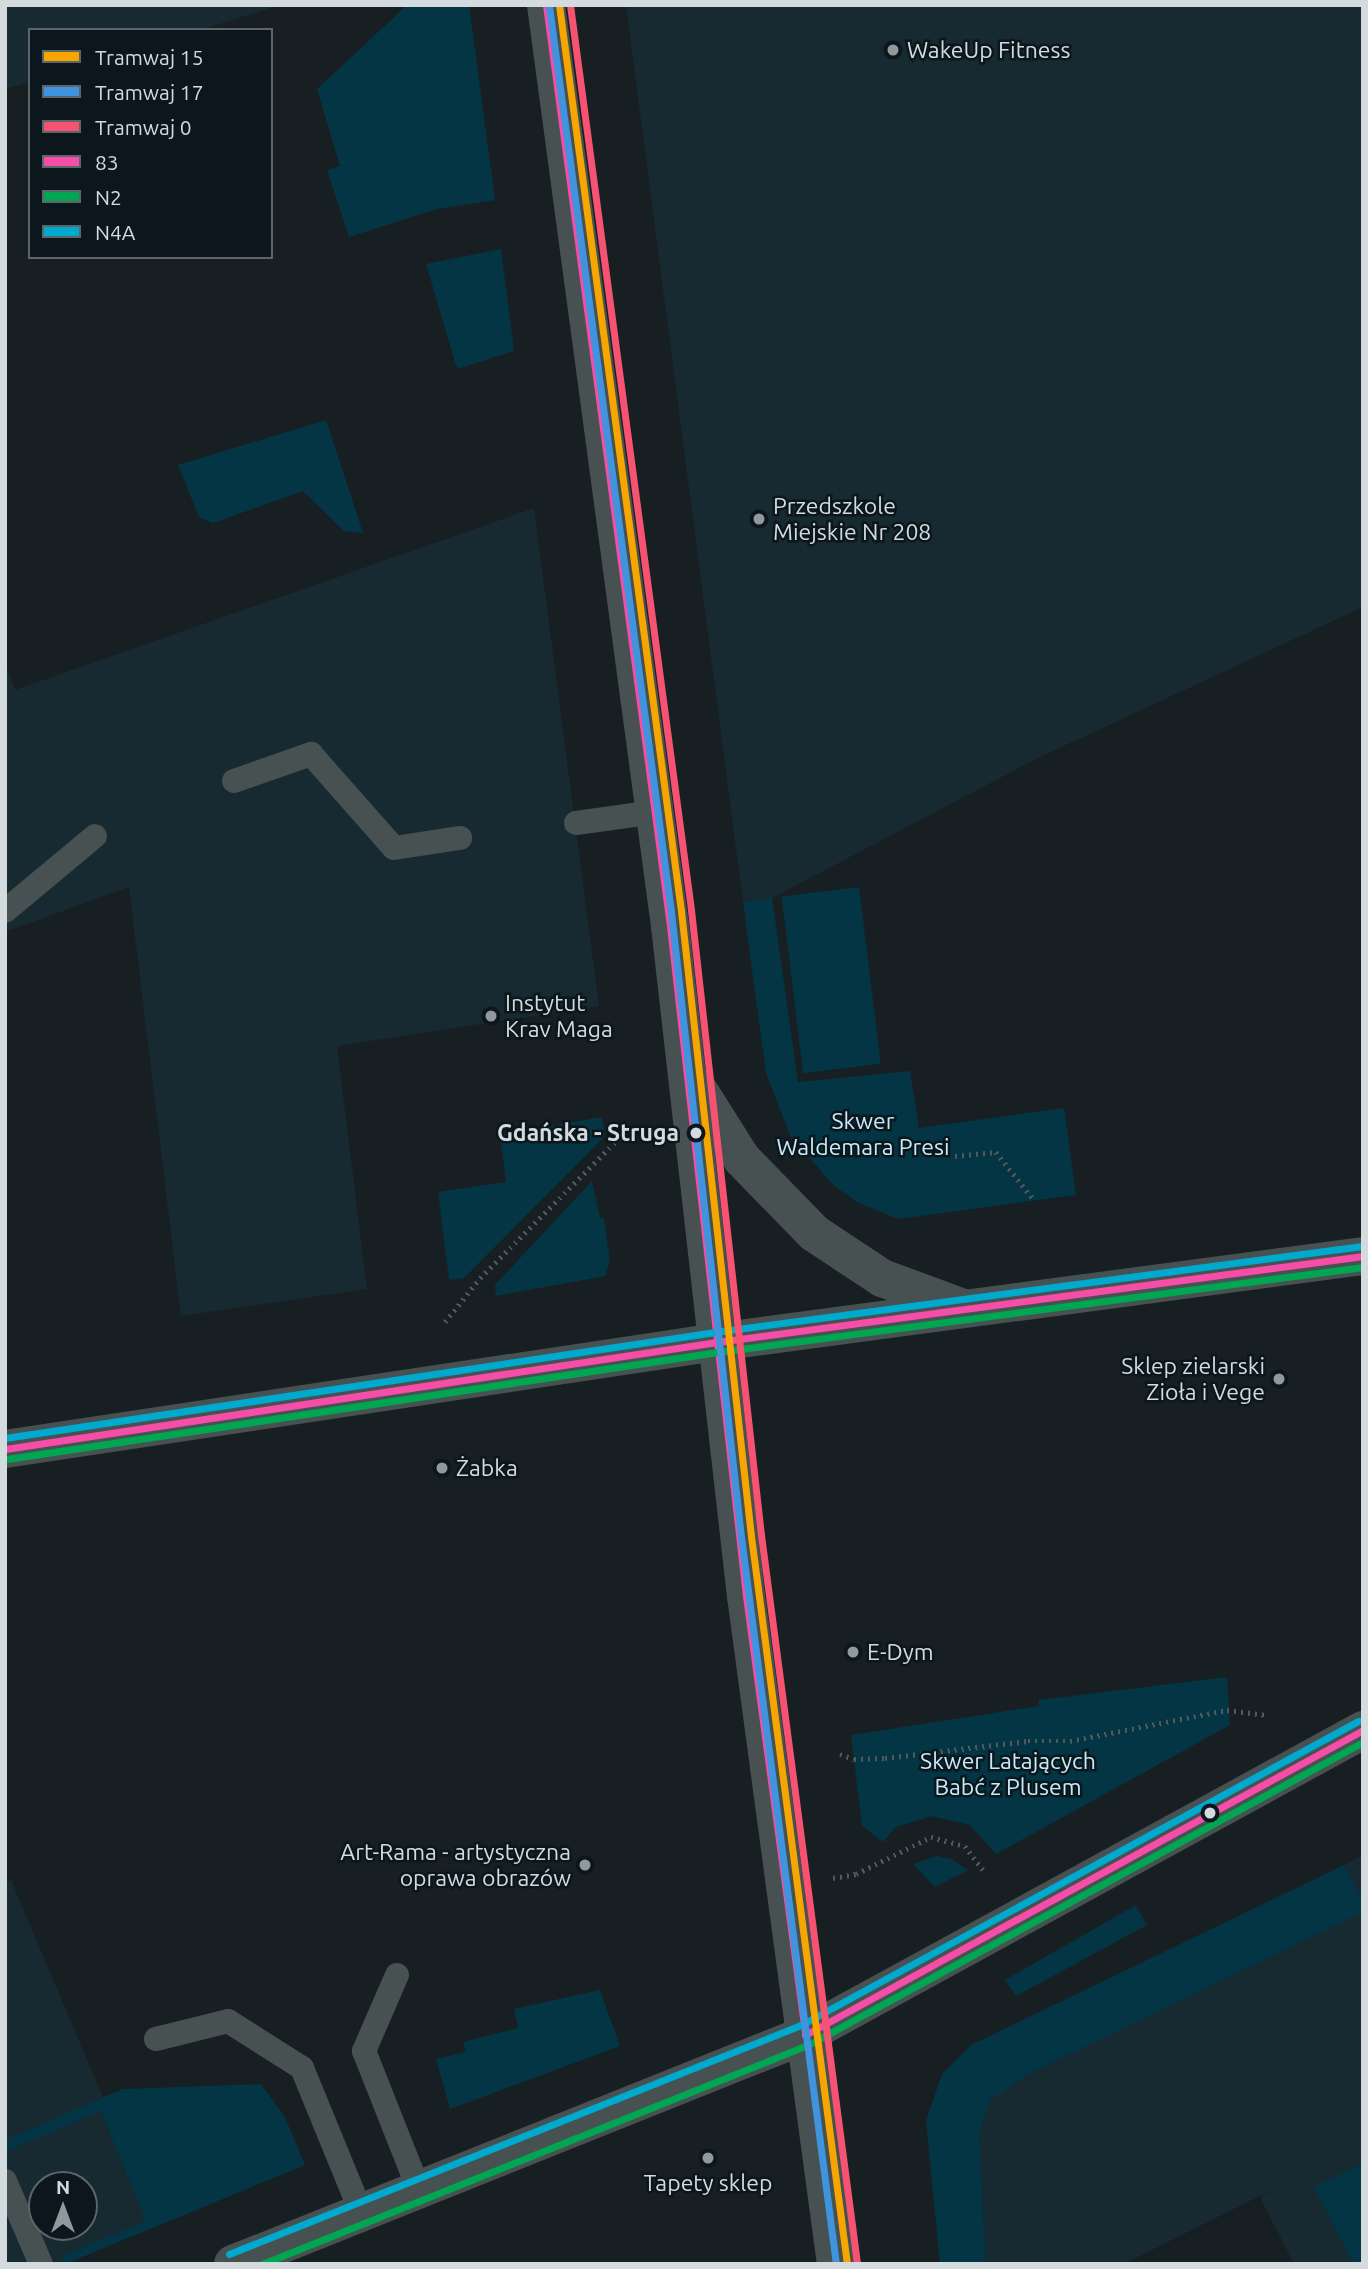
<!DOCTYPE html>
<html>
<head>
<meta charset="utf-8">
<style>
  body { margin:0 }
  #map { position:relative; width:1368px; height:2269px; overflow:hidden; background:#181f22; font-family:Ubuntu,sans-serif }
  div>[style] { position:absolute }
  .built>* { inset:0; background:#172931 }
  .green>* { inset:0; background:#043545; transform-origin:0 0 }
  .path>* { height:4.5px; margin-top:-2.25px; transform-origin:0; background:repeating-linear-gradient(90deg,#52595a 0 2px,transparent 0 7px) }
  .service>* { height:24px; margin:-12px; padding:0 12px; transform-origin:12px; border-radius:12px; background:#475152 }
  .tertiary>* { height:38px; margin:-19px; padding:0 19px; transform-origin:19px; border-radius:19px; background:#475152 }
  .bus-1>* { height:7px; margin:-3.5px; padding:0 3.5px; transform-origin:3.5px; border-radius:3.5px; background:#f54da8 }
  .bus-2>* { height:7px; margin:-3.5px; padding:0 3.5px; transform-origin:3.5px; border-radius:3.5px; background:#00a651 }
  .bus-3>* { height:7px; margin:-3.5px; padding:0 3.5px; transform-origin:3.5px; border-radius:3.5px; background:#00a9ce }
  .tram-1>* { height:7px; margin:-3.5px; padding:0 3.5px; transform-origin:3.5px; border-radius:3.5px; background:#f7a600 }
  .tram-2>* { height:7px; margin:-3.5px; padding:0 3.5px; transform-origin:3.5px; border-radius:3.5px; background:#4094de }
  .tram-3>* { height:7px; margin:-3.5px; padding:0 3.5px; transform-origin:3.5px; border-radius:3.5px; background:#f65372 }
  .dots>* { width:19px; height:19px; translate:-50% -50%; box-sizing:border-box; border:4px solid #0b171c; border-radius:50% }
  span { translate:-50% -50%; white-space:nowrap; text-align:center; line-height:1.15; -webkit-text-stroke:5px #0b171c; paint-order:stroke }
  .poi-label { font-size:23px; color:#d3dbdf }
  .left { translate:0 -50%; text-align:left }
  .right { translate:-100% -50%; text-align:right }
  .park-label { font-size:23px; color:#c7eaf8 }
  .stop-label { font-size:23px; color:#d3dbdf; font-weight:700 }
  .frame { position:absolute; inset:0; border:7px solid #d3dbdf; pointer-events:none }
  .legend { position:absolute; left:28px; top:28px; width:245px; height:231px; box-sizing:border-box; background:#0b171c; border:2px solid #5b656a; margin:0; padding:9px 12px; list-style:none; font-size:21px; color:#d3dbdf }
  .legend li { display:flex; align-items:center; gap:14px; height:35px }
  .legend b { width:35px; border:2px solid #5b656a }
  .north { position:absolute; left:28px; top:2171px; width:70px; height:70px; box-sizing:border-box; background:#0b171c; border:2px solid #5b656a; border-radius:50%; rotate:0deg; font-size:19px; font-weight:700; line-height:28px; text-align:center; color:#d3dbdf }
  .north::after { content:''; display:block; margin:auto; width:24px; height:32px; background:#92999d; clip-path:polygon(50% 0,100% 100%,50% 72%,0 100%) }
</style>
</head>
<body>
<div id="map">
  <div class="built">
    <div style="clip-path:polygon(5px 5px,280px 5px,200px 30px,30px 30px,30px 82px,5px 89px)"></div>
    <div style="clip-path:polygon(626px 5px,1363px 5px,1363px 607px,1036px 759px,772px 898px,743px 902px)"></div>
    <div style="clip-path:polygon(534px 508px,599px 1006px,337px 1046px,367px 1289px,181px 1316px,129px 887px,5px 932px,5px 663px,15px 690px)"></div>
    <div style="clip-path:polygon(1363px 1855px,1363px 2264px,1294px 2264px,1260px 2197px,1282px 2185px,1124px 2264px,986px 2264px,979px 2134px,990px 2101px,1027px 2075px,1354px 1916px,1344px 1865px)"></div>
    <div style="clip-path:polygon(evenodd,11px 1880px,157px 2225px,63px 2264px,5px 2264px,5px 1883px,11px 1880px,42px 2185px,84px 2185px,84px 2227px,42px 2227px,42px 2185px)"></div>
  </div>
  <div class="green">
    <div style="clip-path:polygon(407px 5px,469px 5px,495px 200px,437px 209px,349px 237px,327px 170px,340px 166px,317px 89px)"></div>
    <div style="clip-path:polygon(501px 249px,514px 351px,457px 369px,426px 264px)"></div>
    <div style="clip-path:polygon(326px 420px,363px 533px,344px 531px,303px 491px,213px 523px,199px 517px,178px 465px)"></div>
    <div style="left:859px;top:887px;width:178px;height:78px;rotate:83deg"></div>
    <div style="clip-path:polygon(772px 898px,798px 1082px,910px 1071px,919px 1128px,1064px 1108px,1076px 1195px,898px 1219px,857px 1202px,833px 1185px,790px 1135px,766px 1073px,743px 902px)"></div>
    <div style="clip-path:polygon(602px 1117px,605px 1136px,464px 1278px,449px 1280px,438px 1192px,506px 1182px,500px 1135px)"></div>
    <div style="clip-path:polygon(592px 1181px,600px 1218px,604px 1218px,610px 1262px,605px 1276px,496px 1296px,495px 1285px)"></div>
    <div style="clip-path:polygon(1227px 1677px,1230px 1725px,996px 1854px,970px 1825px,932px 1816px,896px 1827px,883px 1842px,862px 1826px,851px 1735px,1039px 1706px,1039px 1700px)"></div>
    <div style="clip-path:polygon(937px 1856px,951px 1859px,968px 1870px,935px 1887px,913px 1864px)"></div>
    <div style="clip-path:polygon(1344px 1865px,1363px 1900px,1363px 1912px,1027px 2075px,990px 2101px,979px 2134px,986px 2264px,940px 2264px,926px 2121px,942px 2074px,971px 2045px)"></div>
    <div style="clip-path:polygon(1136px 1905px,1147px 1925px,1016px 1996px,1005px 1980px)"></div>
    <div style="clip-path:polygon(600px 1990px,620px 2046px,450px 2109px,436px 2059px,466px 2052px,463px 2042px,518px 2028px,514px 2009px)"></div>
    <div style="clip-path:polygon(261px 2084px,285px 2117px,305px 2165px,65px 2264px,62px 2256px,146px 2221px,101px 2111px,5px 2152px,5px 2140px,123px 2089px)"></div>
    <div style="clip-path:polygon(1363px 2163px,1363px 2264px,1353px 2264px,1314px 2187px)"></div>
  </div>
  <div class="path">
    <div style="left:955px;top:1156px;width:41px;rotate:-5.6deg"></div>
    <div style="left:996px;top:1152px;width:61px;rotate:51.6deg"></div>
    <div style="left:445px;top:1322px;width:56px;rotate:-51.5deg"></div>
    <div style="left:480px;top:1278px;width:199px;rotate:-45.2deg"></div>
    <div style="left:840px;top:1754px;width:15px;rotate:20deg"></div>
    <div style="left:854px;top:1759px;width:31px;rotate:-2deg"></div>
    <div style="left:885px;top:1758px;width:144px;rotate:-6.8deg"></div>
    <div style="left:1028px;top:1741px;width:42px"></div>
    <div style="left:1070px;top:1741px;width:160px;rotate:-11.2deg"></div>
    <div style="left:1227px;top:1710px;width:40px;rotate:7.1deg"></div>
    <div style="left:833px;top:1878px;width:23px;rotate:-10deg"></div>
    <div style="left:856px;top:1874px;width:84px;rotate:-26.3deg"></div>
    <div style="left:931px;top:1837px;width:35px;rotate:15deg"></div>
    <div style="left:965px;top:1846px;width:30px;rotate:53deg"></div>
  </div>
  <div class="service">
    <div style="left:234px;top:781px;width:82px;rotate:-19.3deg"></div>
    <div style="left:311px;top:754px;width:125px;rotate:48.6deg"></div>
    <div style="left:394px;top:848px;width:67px;rotate:-8.6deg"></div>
    <div style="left:576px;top:823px;width:80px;rotate:-7.9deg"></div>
    <div style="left:5px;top:911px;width:117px;rotate:-39.8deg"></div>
    <div style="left:397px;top:1975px;width:83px;rotate:113.5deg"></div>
    <div style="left:364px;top:2051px;width:149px;rotate:68.4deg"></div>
    <div style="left:156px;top:2039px;width:74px;rotate:-14deg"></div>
    <div style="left:228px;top:2021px;width:88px;rotate:32.4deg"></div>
    <div style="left:302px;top:2068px;width:156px;rotate:67.7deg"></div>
    <div style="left:5px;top:2181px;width:90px;rotate:66.6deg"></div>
  </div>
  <div class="tertiary">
    <div style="left:546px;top:5px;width:929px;rotate:82.33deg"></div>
    <div style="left:670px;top:926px;width:674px;rotate:83.53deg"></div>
    <div style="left:746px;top:1596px;width:674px;rotate:82.33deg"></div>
    <div style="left:696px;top:1086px;width:86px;rotate:57.8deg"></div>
    <div style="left:742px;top:1159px;width:103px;rotate:45.8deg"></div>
    <div style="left:814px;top:1233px;width:82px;rotate:33.5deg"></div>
    <div style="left:882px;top:1278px;width:84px;rotate:20.2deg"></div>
    <div style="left:5px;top:1449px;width:720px;rotate:-8.55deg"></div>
    <div style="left:717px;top:1342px;width:652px;rotate:-7.58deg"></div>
    <div style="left:233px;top:2264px;width:616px;rotate:-21.82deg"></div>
    <div style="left:805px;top:2035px;width:636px;rotate:-28.66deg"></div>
  </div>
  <div class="bus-1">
    <div style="left:546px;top:5px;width:929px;rotate:82.33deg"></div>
    <div style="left:670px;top:926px;width:674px;rotate:83.53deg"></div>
    <div style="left:746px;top:1596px;width:443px;rotate:82.3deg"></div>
    <div style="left:805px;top:2035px;width:636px;rotate:-28.66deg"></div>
    <div style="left:5px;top:1449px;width:720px;rotate:-8.55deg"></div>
    <div style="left:717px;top:1342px;width:652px;rotate:-7.58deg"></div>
  </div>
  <div class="bus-2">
    <div style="left:7px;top:1459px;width:719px;rotate:-8.56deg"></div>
    <div style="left:718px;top:1352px;width:651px;rotate:-7.51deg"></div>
    <div style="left:262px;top:2264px;width:591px;rotate:-21.87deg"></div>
    <div style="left:810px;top:2044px;width:630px;rotate:-28.64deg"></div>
  </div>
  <div class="bus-3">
    <div style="left:5px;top:1438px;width:718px;rotate:-8.49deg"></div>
    <div style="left:715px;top:1332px;width:653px;rotate:-7.57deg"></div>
    <div style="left:229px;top:2254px;width:616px;rotate:-21.82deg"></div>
    <div style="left:801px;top:2025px;width:635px;rotate:-28.62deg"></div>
  </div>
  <div class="tram-1">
    <div style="left:559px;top:5px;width:914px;rotate:82.33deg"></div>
    <div style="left:681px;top:911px;width:629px;rotate:83.61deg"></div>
    <div style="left:751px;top:1536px;width:734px;rotate:82.49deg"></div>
  </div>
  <div class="tram-2">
    <div style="left:549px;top:6px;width:914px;rotate:82.33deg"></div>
    <div style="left:671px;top:912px;width:629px;rotate:83.61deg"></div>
    <div style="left:741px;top:1537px;width:733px;rotate:82.56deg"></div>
  </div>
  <div class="tram-3">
    <div style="left:570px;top:5px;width:913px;rotate:82.38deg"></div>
    <div style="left:691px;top:910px;width:629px;rotate:83.61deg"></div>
    <div style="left:761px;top:1535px;width:734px;rotate:82.49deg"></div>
  </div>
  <div class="dots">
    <div style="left:893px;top:50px;background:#92999d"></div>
    <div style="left:759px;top:519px;background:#92999d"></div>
    <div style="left:491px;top:1016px;background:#92999d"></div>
    <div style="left:696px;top:1133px;background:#d3dbdf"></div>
    <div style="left:1279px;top:1379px;background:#92999d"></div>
    <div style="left:442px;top:1468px;background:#92999d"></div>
    <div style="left:853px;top:1652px;background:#92999d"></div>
    <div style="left:1210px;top:1813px;background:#d3dbdf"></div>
    <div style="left:585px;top:1865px;background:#92999d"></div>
    <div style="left:708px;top:2158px;background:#92999d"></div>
  </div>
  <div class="poi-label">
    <span class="left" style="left:907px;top:50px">WakeUp Fitness</span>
    <span class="left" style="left:773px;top:519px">Przedszkole<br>Miejskie Nr 208</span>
    <span class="left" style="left:505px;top:1016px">Instytut<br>Krav Maga</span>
    <span class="right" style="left:1265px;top:1379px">Sklep zielarski<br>Zioła i Vege</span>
    <span class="left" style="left:456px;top:1468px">Żabka</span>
    <span class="left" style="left:867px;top:1652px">E-Dym</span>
    <span class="right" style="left:571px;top:1865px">Art-Rama - artystyczna<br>oprawa obrazów</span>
    <span style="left:708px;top:2183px">Tapety sklep</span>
  </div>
  <div class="park-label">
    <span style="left:863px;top:1134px">Skwer<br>Waldemara Presi</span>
    <span style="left:1008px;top:1774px">Skwer Latających<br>Babć z Plusem</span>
  </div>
  <div class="stop-label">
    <span class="right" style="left:679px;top:1133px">Gdańska - Struga</span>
  </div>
  <div class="frame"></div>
  <ul class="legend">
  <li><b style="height:9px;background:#f7a600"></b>Tramwaj 15</li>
  <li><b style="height:9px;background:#4094de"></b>Tramwaj 17</li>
  <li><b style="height:9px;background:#f65372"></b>Tramwaj 0</li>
  <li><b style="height:9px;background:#f54da8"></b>83</li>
  <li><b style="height:9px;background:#00a651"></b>N2</li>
  <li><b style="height:9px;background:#00a9ce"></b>N4A</li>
  </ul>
  <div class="north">N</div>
</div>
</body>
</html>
